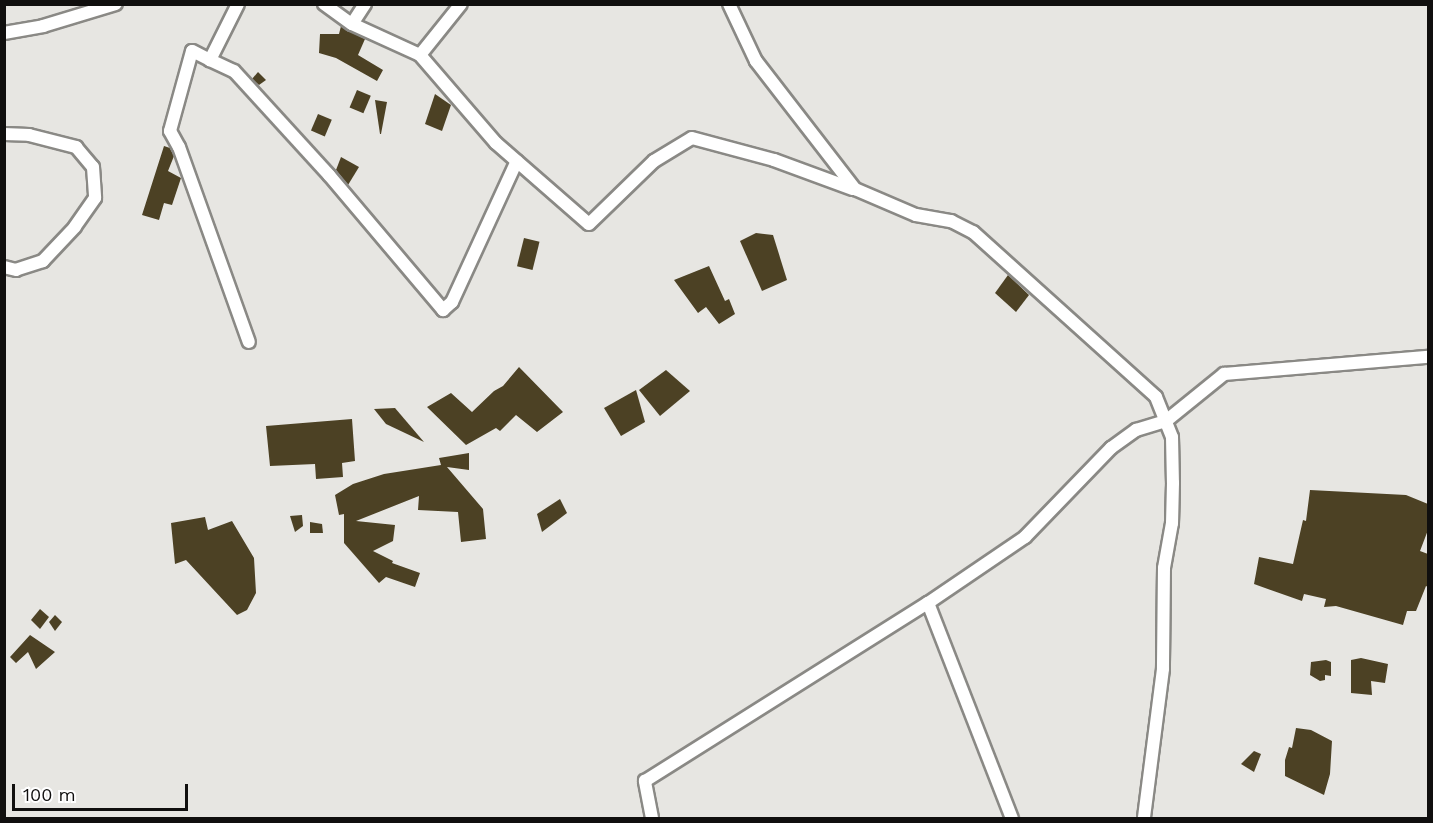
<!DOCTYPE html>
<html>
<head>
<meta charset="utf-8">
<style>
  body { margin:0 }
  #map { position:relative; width:1433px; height:823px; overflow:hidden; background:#e7e6e2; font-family:"Work Sans",sans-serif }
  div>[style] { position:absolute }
  .building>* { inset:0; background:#4c4124; transform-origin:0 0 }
  .roads { filter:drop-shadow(2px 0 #8a8985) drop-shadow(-2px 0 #8a8985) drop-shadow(0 2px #8a8985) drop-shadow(0 -2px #8a8985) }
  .minor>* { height:12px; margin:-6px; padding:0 6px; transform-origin:6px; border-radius:6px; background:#fff }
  span { translate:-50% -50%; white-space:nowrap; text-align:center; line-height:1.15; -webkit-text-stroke:6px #fff; paint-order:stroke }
  .frame { position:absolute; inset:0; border:6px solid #100f0e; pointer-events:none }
  .scale { position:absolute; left:12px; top:784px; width:176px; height:27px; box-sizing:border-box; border:3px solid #100f0e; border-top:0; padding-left:8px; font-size:18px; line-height:21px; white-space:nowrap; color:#100f0e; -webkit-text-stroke:4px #fff; paint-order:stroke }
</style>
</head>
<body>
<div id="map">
  <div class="building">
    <div style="clip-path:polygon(341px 26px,365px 39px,358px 55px,383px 70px,377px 81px,336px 58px,319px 53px,320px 34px,339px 34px)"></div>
    <div style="clip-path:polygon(258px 72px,266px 80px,259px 85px,252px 79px)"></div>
    <div style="left:357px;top:90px;width:15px;height:19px;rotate:23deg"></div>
    <div style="clip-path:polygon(435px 94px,451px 105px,442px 131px,425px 124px)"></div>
    <div style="clip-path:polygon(375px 100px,387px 102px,381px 134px,380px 134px)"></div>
    <div style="left:318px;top:114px;width:15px;height:18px;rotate:23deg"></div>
    <div style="clip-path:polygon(164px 146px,170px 148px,174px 156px,168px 171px,181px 178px,172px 205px,164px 203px,159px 220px,142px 215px)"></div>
    <div style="clip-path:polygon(341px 157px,359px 167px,348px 185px,336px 170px)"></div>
    <div style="clip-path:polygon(756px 233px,773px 235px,787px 280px,762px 291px,740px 241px)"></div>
    <div style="left:524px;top:238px;width:16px;height:29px;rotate:14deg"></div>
    <div style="clip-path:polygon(709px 266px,725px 301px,729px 299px,735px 314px,719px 324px,706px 307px,698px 313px,674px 280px)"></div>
    <div style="clip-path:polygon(1008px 275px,1029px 295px,1016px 312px,995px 293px)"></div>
    <div style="clip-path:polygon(519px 367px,563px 412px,537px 432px,516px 415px,500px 431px,496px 428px,466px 445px,427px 407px,451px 393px,472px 412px,494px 391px,503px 386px)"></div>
    <div style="clip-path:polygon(666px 370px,690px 391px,660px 416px,639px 390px)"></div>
    <div style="clip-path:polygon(636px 390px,645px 422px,621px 436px,604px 408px)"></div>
    <div style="clip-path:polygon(395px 408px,424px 442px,386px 424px,374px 409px)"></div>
    <div style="clip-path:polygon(352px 419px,355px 461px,342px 463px,343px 477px,316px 479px,315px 464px,270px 466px,266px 426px)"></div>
    <div style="clip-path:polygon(469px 453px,469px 470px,447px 467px,483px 509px,486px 539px,461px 542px,458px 512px,418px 510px,419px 496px,356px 521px,395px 525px,393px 541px,373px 551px,393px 561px,392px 563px,420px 573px,415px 587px,386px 577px,379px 583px,344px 543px,344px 514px,339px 515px,335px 495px,353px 484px,384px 474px,441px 465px,439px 458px)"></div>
    <div style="clip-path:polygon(1310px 490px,1406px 495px,1428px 504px,1428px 530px,1420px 551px,1428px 554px,1428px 587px,1426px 586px,1416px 611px,1407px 611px,1403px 625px,1336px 606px,1324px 607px,1326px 599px,1304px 594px,1302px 601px,1254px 584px,1259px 557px,1293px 564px,1303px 520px,1306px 521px)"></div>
    <div style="clip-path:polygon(560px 499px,567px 513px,542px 532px,537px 514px)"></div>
    <div style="clip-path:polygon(302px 515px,303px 526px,295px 532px,290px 516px)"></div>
    <div style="clip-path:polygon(205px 517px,208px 530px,232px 521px,254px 558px,256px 593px,247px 610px,237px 615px,186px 560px,175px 564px,171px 523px)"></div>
    <div style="clip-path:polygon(310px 522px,322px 524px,323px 533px,310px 533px)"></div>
    <div style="clip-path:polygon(40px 609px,49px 617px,40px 629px,31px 620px)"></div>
    <div style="clip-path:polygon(55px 615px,62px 622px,55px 631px,49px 622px)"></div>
    <div style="clip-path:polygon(30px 635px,55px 652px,36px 669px,28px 652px,16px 663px,10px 657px)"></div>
    <div style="clip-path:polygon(1361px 658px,1388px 664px,1385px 683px,1371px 681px,1372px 695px,1351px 693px,1351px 660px)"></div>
    <div style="clip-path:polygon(1326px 660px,1331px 662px,1331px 676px,1325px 675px,1325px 680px,1320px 681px,1310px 675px,1311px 662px)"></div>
    <div style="clip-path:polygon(1296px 728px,1311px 730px,1332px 741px,1330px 774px,1324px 795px,1285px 776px,1285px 760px,1289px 747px,1292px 748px)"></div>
    <div style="clip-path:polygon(1254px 751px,1261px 754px,1254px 772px,1241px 764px)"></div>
  </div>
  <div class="roads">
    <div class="minor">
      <div style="left:238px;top:4px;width:63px;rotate:116.6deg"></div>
      <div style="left:210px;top:60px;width:20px;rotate:-153deg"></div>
      <div style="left:192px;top:51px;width:83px;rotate:105.4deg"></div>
      <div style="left:170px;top:131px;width:18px;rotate:61deg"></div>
      <div style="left:179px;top:147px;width:207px;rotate:70.3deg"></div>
      <div style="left:324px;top:4px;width:34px;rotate:36deg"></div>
      <div style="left:352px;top:24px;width:75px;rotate:24.5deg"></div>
      <div style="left:420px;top:55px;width:116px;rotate:49.2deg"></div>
      <div style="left:496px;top:143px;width:123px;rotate:41.1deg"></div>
      <div style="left:589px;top:224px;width:91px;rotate:-44.1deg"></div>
      <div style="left:654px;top:161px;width:44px;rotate:-31.2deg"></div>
      <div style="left:692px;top:138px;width:85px;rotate:15deg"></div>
      <div style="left:774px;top:160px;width:84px;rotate:20.2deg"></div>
      <div style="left:729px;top:4px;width:63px;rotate:64.7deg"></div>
      <div style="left:756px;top:61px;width:162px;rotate:52.3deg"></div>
      <div style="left:855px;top:189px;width:66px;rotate:23.1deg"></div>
      <div style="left:916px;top:215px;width:36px;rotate:10deg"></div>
      <div style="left:951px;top:221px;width:25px;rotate:27deg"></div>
      <div style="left:973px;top:232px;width:246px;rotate:42deg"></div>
      <div style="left:1156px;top:397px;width:43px;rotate:68.2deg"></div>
      <div style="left:1172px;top:437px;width:46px;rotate:88.8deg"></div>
      <div style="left:1173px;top:483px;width:40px;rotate:91.4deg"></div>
      <div style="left:1172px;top:523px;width:46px;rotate:100.1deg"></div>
      <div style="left:1164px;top:568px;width:101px;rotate:90.6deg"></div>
      <div style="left:1163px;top:669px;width:150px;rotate:97.3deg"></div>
      <div style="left:352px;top:24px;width:24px;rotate:-57deg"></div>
      <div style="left:4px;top:33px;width:40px;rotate:-10deg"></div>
      <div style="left:43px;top:26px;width:76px;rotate:-16.8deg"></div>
      <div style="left:420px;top:55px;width:65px;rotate:-51.2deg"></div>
      <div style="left:210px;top:60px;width:26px;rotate:25deg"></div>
      <div style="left:234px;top:71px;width:141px;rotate:47.6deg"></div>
      <div style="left:329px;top:175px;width:177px;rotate:49.8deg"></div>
      <div style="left:443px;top:310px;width:12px;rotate:-42deg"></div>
      <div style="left:452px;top:302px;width:155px;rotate:-65.3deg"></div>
      <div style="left:4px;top:134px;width:25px;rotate:2deg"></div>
      <div style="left:29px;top:135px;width:49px;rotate:14.3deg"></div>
      <div style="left:76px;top:147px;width:26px;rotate:50deg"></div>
      <div style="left:93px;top:167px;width:31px;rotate:86deg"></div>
      <div style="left:95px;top:198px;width:35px;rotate:125deg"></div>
      <div style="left:75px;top:227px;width:47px;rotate:133.3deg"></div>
      <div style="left:43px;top:261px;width:28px;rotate:162deg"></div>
      <div style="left:16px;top:270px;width:12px;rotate:-166deg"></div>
      <div style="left:928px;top:603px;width:231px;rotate:68.7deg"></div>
      <div style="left:652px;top:818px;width:38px;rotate:-101deg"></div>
      <div style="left:645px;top:781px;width:334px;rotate:-32.2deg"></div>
      <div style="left:928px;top:603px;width:117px;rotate:-34.2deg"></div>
      <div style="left:1025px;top:537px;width:124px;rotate:-46deg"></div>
      <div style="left:1111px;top:448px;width:31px;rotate:-36deg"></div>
      <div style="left:1136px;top:430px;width:31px;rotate:-17deg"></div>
      <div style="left:1166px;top:421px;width:75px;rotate:-39deg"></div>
      <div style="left:1224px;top:374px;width:205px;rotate:-4.8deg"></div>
    </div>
  </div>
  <div class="frame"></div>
  <div class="scale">100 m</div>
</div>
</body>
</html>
